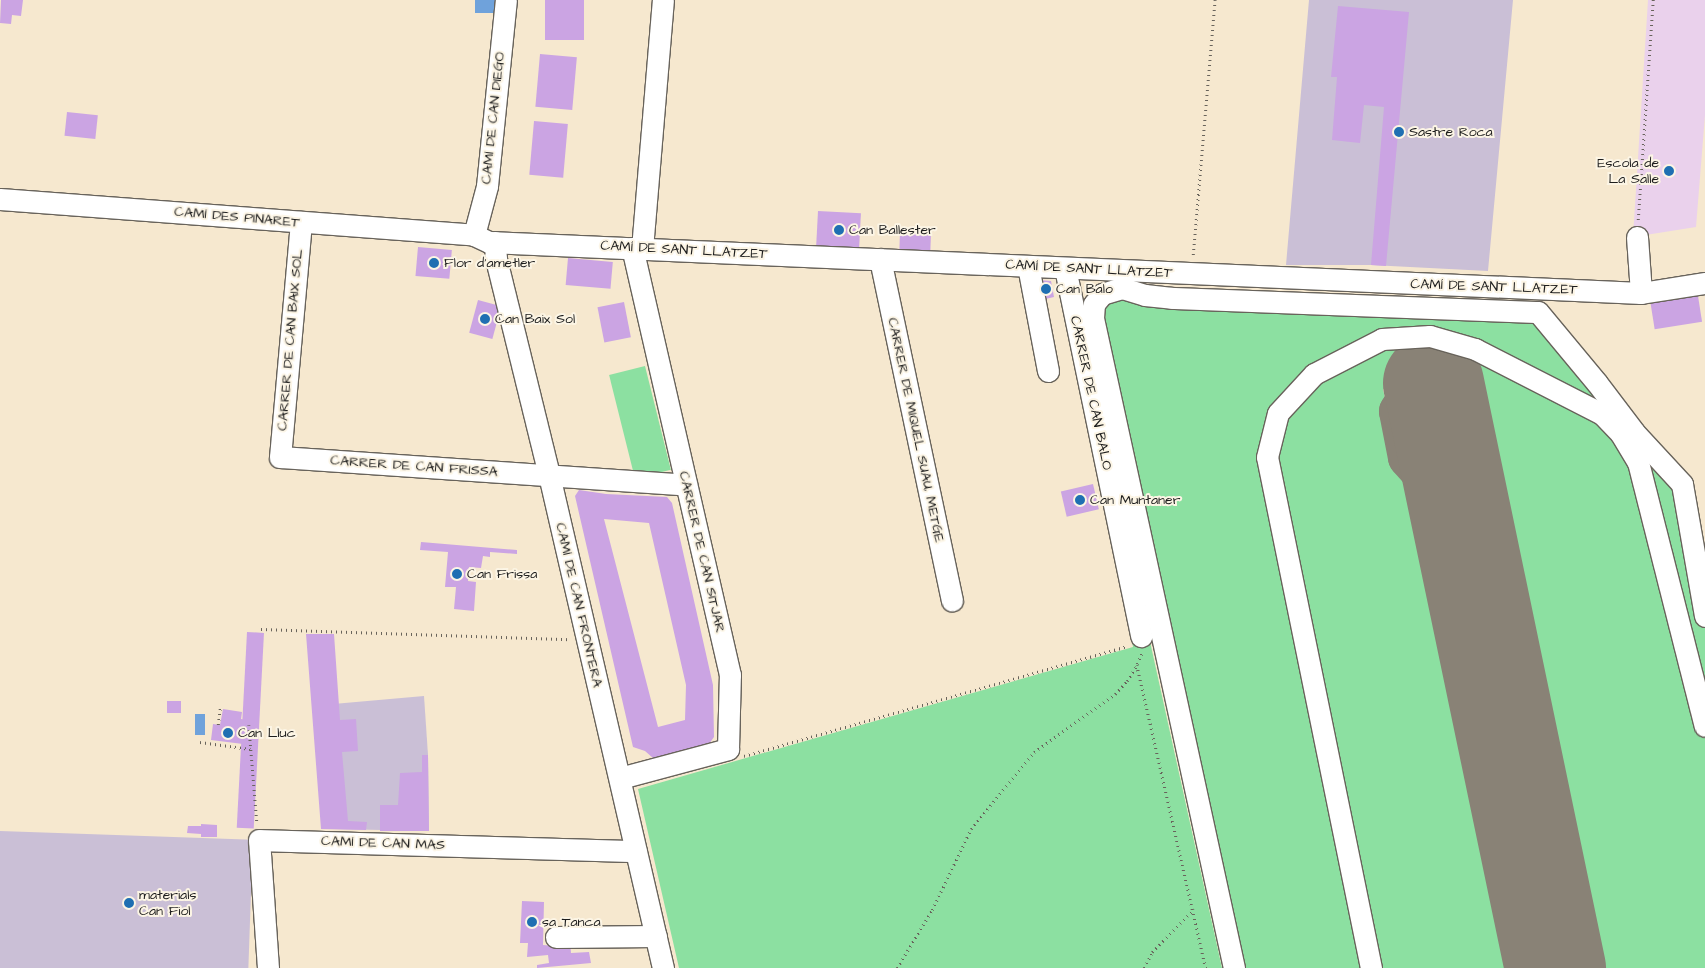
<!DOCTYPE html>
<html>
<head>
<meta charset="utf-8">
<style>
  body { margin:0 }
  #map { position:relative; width:1705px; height:968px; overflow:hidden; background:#f6e8cf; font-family:"Architects Daughter",sans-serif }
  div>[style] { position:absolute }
  .built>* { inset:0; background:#ead1ec }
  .industrial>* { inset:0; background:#cabfd6; transform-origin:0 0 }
  .green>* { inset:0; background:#8ce0a1; transform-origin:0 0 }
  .water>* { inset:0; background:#6fa2db; transform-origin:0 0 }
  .taxiway>* { height:41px; margin:-20.5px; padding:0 20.5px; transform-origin:20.5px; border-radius:20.5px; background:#898276 }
  .runway>* { height:101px; margin:-50.5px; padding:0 50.5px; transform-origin:50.5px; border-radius:50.5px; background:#898276 }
  .building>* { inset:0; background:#cba4e3; transform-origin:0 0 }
  .path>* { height:2.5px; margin-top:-1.25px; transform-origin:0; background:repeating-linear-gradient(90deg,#68635b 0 1px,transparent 0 5px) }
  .roads { filter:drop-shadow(1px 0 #68635b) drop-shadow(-1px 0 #68635b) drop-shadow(0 1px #68635b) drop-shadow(0 -1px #68635b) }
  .minor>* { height:21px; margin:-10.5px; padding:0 10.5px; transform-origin:10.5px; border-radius:10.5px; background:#fff }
  .dots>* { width:14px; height:14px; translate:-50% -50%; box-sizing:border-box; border:2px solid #fcf5e5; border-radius:50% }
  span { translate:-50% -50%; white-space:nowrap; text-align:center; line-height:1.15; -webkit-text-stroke:4px #fcf5e5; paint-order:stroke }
  .street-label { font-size:14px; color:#1c1c1c }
  .poi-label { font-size:14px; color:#1c1c1c }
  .left { translate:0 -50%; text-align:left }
  .right { translate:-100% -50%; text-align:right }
</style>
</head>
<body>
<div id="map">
  <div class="built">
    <div style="clip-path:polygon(1648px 0,1705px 0,1705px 115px,1696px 227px,1633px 237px)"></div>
  </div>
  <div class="industrial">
    <div style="clip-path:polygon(1309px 0,1513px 0,1488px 271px,1371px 265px,1286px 265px)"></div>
    <div style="clip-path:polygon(424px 696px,428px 755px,429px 831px,334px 829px,322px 705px)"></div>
    <div style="left:0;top:831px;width:253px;height:137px;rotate:2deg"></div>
  </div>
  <div class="green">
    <div style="clip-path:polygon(1102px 294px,1538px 312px,1682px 484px,1705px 605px,1705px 968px,1582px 968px,1455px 374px,1383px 389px,1399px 464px,1433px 500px,1530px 968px,1236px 968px,1093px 318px)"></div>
    <div style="left:645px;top:366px;width:107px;height:37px;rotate:76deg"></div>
    <div style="clip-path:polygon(1149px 637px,1222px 968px,679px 968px,638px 789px,1133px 647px,1132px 641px)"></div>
  </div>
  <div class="water">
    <div style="left:475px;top:0;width:24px;height:13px"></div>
    <div style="left:195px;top:714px;width:10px;height:21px"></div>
  </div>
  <div class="taxiway">
    <div style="left:1425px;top:387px;width:17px;rotate:13deg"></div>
    <div style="left:1442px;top:391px;width:8px;rotate:40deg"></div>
    <div style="left:1448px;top:396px;width:21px;rotate:65deg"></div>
    <div style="left:1457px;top:415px;width:16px;rotate:90deg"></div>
    <div style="left:1457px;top:431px;width:32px;rotate:104deg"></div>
    <div style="left:1449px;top:462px;width:58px;rotate:80deg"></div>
    <div style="left:1459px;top:519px;width:17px;rotate:-121deg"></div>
    <div style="left:1450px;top:504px;width:63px;rotate:-131.8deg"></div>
    <div style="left:1408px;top:457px;width:47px;rotate:-101.1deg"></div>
    <div style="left:1399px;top:411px;width:21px;rotate:-59deg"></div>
    <div style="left:1410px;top:393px;width:16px;rotate:-22deg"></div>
  </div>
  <div class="runway">
    <div style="left:1433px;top:383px;width:598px;rotate:78.22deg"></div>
  </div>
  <div class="building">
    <div style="clip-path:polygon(1px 0,23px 0,21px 16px,12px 15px,11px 24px,0 23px)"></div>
    <div style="left:545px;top:0;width:39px;height:40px"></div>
    <div style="clip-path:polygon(1338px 6px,1409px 12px,1386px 266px,1371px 265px,1384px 107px,1364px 105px,1360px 143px,1332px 140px,1337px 77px,1331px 77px)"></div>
    <div style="left:540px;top:54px;width:37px;height:53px;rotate:5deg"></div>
    <div style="left:67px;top:112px;width:31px;height:24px;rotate:6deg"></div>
    <div style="left:534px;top:121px;width:34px;height:54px;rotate:5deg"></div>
    <div style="left:818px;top:211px;width:43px;height:36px;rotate:3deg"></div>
    <div style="left:900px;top:232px;width:31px;height:19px;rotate:2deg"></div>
    <div style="left:418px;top:247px;width:34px;height:29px;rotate:5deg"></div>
    <div style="left:568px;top:258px;width:45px;height:27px;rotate:5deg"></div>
    <div style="clip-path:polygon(1038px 280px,1051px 281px,1054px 297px,1041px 300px)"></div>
    <div style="left:1698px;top:296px;width:26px;height:48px;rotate:81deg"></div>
    <div style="left:478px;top:300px;width:24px;height:34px;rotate:15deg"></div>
    <div style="left:624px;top:302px;width:36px;height:27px;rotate:79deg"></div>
    <div style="left:1093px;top:484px;width:26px;height:33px;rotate:77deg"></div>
    <div style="clip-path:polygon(evenodd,579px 490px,606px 494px,667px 497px,672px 503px,713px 685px,714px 737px,709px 744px,653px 758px,645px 751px,633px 747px,575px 496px,579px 490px,604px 519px,649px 523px,686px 685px,685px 720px,658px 727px,604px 519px)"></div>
    <div style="clip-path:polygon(421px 542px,517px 550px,517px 554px,490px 552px,490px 557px,483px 556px,481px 568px,469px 567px,468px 581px,476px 582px,474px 611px,454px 609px,456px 587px,445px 587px,448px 552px,420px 550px)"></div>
    <div style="left:247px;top:632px;width:17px;height:196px;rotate:3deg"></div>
    <div style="clip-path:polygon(306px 634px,334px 634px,340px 720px,356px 719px,358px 751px,342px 752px,348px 821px,367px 822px,366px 830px,321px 829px)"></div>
    <div style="left:167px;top:701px;width:14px;height:12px"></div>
    <div style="left:245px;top:702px;width:6px;height:23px"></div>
    <div style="clip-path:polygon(223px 709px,242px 712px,241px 719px,246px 720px,243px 744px,211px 740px,213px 724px,220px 725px)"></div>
    <div style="clip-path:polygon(422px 755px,428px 755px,429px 831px,380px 831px,380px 805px,398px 805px,400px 773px,422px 772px)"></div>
    <div style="clip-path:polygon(201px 824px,217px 825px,217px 837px,201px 837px,201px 834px,187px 833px,188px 826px,201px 826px)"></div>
    <div style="clip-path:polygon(522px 901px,544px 902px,543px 945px,555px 946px,570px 941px,571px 953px,589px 952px,591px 963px,537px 968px,537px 965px,549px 963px,548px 955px,527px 957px,528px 943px,520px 943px)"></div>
  </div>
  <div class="path">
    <div style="left:1638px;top:220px;width:221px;rotate:-86.1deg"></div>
    <div style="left:1193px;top:255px;width:256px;rotate:-85.1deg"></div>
    <div style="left:261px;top:629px;width:309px;rotate:1.9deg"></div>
    <div style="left:1137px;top:664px;width:12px;rotate:-66deg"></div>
    <div style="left:218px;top:725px;width:17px;rotate:-83deg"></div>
    <div style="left:249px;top:725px;width:98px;rotate:85.3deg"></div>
    <div style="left:200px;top:742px;width:51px;rotate:7.8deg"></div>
    <div style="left:744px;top:756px;width:399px;rotate:-16deg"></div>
    <div style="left:897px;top:968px;width:68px;rotate:-58.9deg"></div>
    <div style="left:932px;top:910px;width:90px;rotate:-64.3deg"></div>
    <div style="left:971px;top:829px;width:99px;rotate:-50.7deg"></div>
    <div style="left:1034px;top:752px;width:100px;rotate:-35.6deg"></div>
    <div style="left:1115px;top:694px;width:18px;rotate:-47deg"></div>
    <div style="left:1127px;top:681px;width:19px;rotate:-58deg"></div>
    <div style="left:1137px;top:665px;width:311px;rotate:77.2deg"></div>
    <div style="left:1144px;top:968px;width:18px;rotate:-63deg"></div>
    <div style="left:1152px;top:952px;width:60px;rotate:-45.7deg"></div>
  </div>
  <div class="roads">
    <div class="minor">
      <div style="left:0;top:199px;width:475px;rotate:4.3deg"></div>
      <div style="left:474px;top:235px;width:17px;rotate:25deg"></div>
      <div style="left:489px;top:242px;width:1153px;rotate:2.53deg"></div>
      <div style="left:1641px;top:293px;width:65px;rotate:-8.9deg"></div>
      <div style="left:301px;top:222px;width:236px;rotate:95.1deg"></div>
      <div style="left:280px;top:457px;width:407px;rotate:3.9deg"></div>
      <div style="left:474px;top:235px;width:51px;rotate:-75.1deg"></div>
      <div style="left:487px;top:186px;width:187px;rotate:-84.2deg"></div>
      <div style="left:1637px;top:237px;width:56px;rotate:85.9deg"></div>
      <div style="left:495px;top:242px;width:17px;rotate:87deg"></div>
      <div style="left:496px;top:259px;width:222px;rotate:76.2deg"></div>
      <div style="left:549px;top:475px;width:506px;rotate:76.98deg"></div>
      <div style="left:642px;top:249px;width:250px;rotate:-85.2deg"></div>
      <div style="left:880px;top:259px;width:349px;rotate:78.1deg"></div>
      <div style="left:1028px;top:266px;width:107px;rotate:79.2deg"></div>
      <div style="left:1065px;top:268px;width:376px;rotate:78.3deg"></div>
      <div style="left:620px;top:778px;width:112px;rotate:-15deg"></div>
      <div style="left:728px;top:749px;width:74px;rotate:-88.5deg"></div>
      <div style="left:730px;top:675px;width:438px;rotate:-102.9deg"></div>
      <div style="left:556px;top:937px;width:100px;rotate:-0.6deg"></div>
      <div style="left:268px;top:968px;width:128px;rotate:-94deg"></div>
      <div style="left:259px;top:840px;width:377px;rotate:1.7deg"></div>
      <div style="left:1234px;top:968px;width:665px;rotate:-102.24deg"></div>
      <div style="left:1093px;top:318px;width:14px;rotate:-86deg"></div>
      <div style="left:1094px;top:304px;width:13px;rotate:-51deg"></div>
      <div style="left:1102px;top:294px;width:21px;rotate:-17deg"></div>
      <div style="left:1122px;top:288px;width:24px;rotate:17deg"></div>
      <div style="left:1145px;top:295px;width:27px;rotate:6deg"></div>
      <div style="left:1172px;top:298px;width:366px;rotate:2.2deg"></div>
      <div style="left:1538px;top:312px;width:92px;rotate:50.3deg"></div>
      <div style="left:1597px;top:383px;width:61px;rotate:52.9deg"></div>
      <div style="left:1634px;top:432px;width:71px;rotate:47.3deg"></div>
      <div style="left:1682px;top:484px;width:134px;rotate:80.1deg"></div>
      <div style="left:1371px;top:968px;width:521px;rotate:-101.5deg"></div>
      <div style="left:1267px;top:457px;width:45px;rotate:-76deg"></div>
      <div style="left:1278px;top:413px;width:53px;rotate:-47.3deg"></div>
      <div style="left:1314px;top:374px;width:76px;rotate:-27.2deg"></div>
      <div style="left:1382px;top:339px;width:48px;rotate:-3.6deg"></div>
      <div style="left:1430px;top:336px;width:47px;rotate:16.1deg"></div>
      <div style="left:1475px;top:349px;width:143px;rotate:27.1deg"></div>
      <div style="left:1602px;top:414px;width:28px;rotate:46deg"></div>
      <div style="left:1621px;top:434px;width:33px;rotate:59deg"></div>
      <div style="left:1638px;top:462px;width:272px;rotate:75.8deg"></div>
    </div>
  </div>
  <div class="dots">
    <div style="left:1399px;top:132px;background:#1f6fb2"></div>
    <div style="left:1669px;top:171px;background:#1f6fb2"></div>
    <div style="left:839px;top:230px;background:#1f6fb2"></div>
    <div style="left:434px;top:263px;background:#1f6fb2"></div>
    <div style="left:1046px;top:289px;background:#1f6fb2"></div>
    <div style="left:485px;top:319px;background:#1f6fb2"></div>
    <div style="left:1080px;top:500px;background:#1f6fb2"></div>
    <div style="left:457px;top:574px;background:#1f6fb2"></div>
    <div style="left:228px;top:733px;background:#1f6fb2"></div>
    <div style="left:129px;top:903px;background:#1f6fb2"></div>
    <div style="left:532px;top:922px;background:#1f6fb2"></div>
  </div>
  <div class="street-label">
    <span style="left:493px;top:118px;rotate:-84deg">CAMÍ DE CAN DIEGO</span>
    <span style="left:237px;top:217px;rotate:5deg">CAMÍ DES PINARET</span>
    <span style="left:684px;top:250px;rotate:3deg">CAMÍ DE SANT LLATZET</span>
    <span style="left:1089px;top:269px;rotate:3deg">CAMÍ DE SANT LLATZET</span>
    <span style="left:1494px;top:287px;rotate:2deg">CAMÍ DE SANT LLATZET</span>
    <span style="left:290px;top:340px;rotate:-85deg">CARRER DE CAN BAIX SOL</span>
    <span style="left:1091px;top:393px;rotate:78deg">CARRER DE CAN BALO</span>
    <span style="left:916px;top:430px;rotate:78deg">CARRER DE MIQUEL SUAU, METGE</span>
    <span style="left:414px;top:466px;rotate:4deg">CARRER DE CAN FRISSA</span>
    <span style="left:702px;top:552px;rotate:77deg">CARRER DE CAN SITJAR</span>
    <span style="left:579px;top:605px;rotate:77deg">CAMÍ DE CAN FRONTERA</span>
    <span style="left:383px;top:843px;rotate:2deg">CAMÍ DE CAN MAS</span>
  </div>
  <div class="poi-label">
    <span class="left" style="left:1409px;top:132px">Sastre Roca</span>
    <span class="right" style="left:1659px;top:171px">Escola de<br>La Salle</span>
    <span class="left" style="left:849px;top:230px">Can Ballester</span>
    <span class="left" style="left:444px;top:263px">Flor d'ametler</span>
    <span class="left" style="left:1056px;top:289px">Can Balo</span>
    <span class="left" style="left:495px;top:319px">Can Baix Sol</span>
    <span class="left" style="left:1090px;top:500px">Can Muntaner</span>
    <span class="left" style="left:467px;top:574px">Can Frissa</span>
    <span class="left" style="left:238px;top:733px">Can Lluc</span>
    <span class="left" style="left:139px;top:903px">materials<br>Can Fiol</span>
    <span class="left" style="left:542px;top:922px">sa Tanca</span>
  </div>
</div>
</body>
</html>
